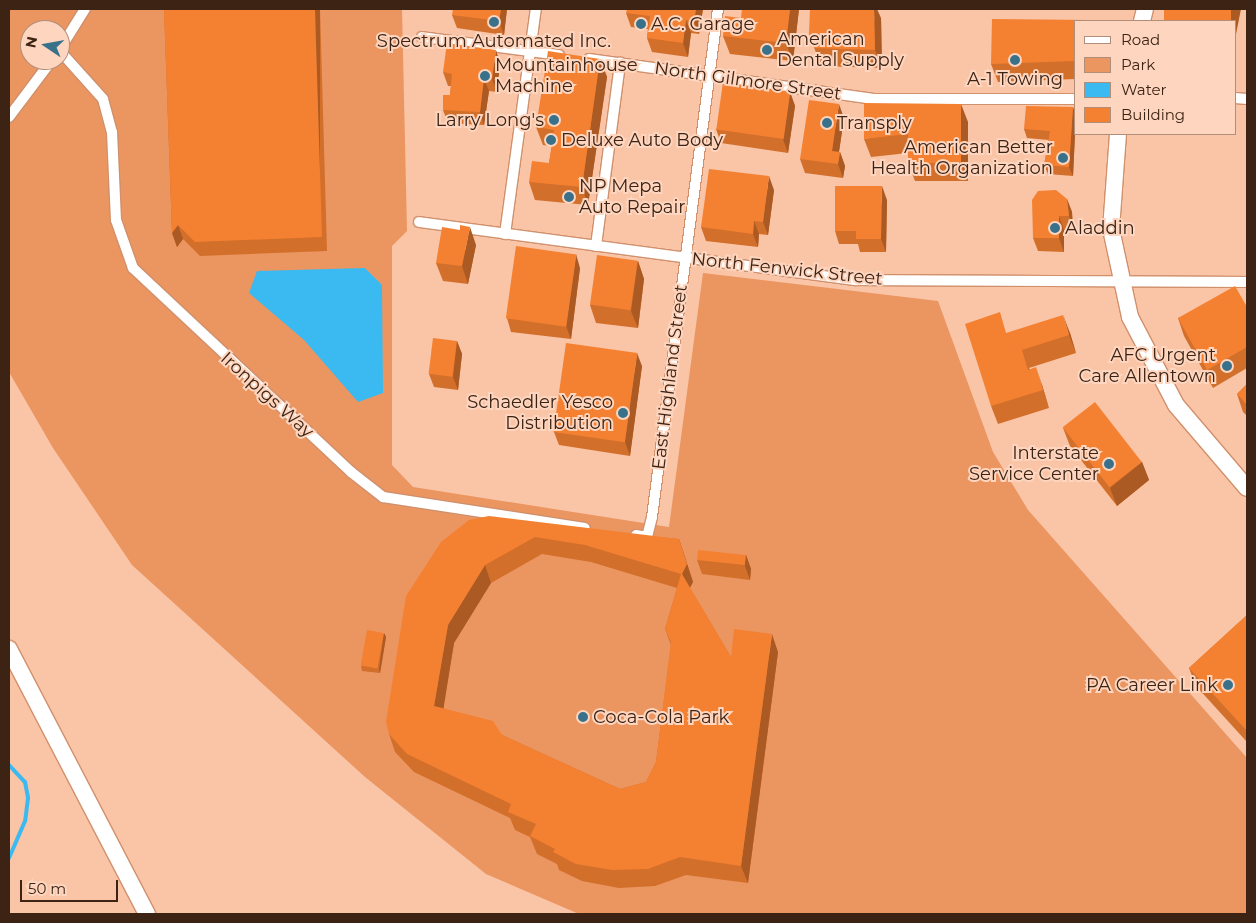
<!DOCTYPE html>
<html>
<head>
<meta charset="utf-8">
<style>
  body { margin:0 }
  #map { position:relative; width:1256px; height:923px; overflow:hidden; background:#fac4a6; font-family:Montserrat,sans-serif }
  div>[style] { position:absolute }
  .green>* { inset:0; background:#eb9561 }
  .water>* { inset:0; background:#3abaf0 }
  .stream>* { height:4px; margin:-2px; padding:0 2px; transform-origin:2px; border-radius:2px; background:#3abaf0 }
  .roads { filter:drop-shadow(1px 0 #d0906c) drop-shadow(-1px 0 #d0906c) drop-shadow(0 1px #d0906c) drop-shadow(0 -1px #d0906c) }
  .street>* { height:10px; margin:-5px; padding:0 5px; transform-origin:5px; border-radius:5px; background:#fff }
  .primary>* { height:16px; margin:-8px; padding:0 8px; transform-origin:8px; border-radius:8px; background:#fff }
  .wall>* { inset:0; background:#d26f2b }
  .shaded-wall>* { inset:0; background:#ab5a23; transform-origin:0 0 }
  .building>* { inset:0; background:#f48132; transform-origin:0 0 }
  .dots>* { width:14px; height:14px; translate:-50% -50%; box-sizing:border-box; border:2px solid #fed5be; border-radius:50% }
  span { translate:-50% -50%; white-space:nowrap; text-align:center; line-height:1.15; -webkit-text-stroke:4px #fed5be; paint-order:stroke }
  .poi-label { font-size:18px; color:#3c2314 }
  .left { translate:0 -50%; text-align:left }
  .right { translate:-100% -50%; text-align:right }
  .street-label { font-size:18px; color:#3c2314 }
  .frame { position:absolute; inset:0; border:10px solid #3c2314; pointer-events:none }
  .legend { position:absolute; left:1074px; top:20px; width:162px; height:115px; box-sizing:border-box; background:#fed5be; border:1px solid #b08e7a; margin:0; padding:6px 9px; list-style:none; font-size:15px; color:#3c2314 }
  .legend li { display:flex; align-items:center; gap:10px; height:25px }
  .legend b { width:25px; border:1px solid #b08e7a }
  .north { position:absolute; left:20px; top:20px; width:50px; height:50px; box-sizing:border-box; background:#fed5be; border:1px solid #b08e7a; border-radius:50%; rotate:282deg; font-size:14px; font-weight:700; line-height:20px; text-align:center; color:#3c2314 }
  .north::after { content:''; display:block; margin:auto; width:18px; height:22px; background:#39718b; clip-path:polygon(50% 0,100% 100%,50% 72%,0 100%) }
  .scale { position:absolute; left:20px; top:880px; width:98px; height:22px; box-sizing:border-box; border:2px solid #3c2314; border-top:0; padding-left:6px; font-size:15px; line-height:18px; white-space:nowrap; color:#3c2314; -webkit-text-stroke:4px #fed5be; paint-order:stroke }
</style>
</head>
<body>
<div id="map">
  <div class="green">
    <div style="clip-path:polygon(evenodd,9px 9px,402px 9px,407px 231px,392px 246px,392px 465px,413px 487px,669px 527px,703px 273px,938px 301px,993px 452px,1028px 510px,1247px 758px,1247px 914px,579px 914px,486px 874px,365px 777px,132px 565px,53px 448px,9px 372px,9px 9px,30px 30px,60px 30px,60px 60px,30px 60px,30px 30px)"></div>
  </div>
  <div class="water">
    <div style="clip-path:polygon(365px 268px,382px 285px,383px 393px,358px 402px,304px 340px,249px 293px,257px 271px)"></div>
  </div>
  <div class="stream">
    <div style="left:9px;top:765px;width:23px;rotate:47deg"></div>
    <div style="left:25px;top:782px;width:16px;rotate:79deg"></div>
    <div style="left:28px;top:798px;width:23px;rotate:97deg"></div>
    <div style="left:25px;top:821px;width:40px;rotate:113.4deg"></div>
  </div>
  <div class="roads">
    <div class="street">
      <div style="left:422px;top:37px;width:138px;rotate:7.5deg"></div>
      <div style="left:60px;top:49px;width:47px;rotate:-58deg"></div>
      <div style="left:60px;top:51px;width:64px;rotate:48.1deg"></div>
      <div style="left:103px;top:99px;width:34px;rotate:75deg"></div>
      <div style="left:112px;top:132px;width:88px;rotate:87.4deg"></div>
      <div style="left:116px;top:220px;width:51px;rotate:70.5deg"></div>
      <div style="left:133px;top:268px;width:299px;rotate:43.1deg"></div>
      <div style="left:351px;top:472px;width:41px;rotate:38deg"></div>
      <div style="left:383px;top:497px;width:204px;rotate:8.7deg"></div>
      <div style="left:589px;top:59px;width:286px;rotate:8deg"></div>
      <div style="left:872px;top:99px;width:203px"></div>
      <div style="left:1235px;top:98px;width:12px;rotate:5deg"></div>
      <div style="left:9px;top:117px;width:71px;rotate:-53deg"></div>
      <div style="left:419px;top:222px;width:440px;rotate:7.6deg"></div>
      <div style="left:855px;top:280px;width:392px;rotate:0.3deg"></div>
      <div style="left:505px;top:234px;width:227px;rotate:-82.2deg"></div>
      <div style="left:596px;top:246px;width:185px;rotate:-82.5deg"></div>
      <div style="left:636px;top:535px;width:11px;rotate:10deg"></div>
      <div style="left:647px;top:537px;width:21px;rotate:-76deg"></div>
      <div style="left:652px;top:517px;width:512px;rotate:-82.6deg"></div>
    </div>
    <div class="primary">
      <div style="left:1142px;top:21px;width:12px;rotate:-76deg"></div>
      <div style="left:1118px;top:134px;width:95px;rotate:94.2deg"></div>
      <div style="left:1111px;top:229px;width:90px;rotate:77.8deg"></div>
      <div style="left:1130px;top:317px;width:99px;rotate:62.4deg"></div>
      <div style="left:1176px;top:405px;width:109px;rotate:49.5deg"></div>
      <div style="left:9px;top:649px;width:299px;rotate:62.5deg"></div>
    </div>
  </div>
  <div class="wall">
    <div style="clip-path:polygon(164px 9px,320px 9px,327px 251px,200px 256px,183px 239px,177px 247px,172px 233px)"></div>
    <div style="clip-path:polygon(419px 9px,431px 9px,431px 10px)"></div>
    <div style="clip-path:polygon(507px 9px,504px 35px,457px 28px,452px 15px)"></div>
    <div style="clip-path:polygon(703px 9px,699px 34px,691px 33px,688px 57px,652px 52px,647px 38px,648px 29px,631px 27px,626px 13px)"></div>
    <div style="clip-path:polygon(799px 9px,793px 61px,730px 54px,723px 36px,741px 18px)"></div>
    <div style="clip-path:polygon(881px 18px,882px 68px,821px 66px,809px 34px)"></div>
    <div style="clip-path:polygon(1075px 21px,1075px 79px,998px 82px,991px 64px)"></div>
    <div style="clip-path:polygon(600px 59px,607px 77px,588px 205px,535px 200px,529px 182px,549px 163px,552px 146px,543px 145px,536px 127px)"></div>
    <div style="clip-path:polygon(500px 63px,497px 92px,489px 91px,484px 125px,448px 123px,443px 110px,450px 95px,451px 86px,448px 86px,443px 72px)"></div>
    <div style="clip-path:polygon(790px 92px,795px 106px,788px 153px,721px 143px,716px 129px)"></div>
    <div style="clip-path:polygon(1073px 107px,1075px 113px,1075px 134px,1073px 176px,1048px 174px,1044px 165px,1049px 140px,1027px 138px,1024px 129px)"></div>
    <div style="clip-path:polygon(844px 118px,839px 152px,840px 152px,845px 166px,843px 178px,805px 173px,800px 159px)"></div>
    <div style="clip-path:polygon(968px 122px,968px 181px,915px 181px,908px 163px,908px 153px,871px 157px,864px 139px)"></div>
    <div style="clip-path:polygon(774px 190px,768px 235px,759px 234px,758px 247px,706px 241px,701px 227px)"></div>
    <div style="clip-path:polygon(1067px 199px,1072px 212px,1073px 230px,1064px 230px,1064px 252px,1038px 251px,1033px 238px)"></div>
    <div style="clip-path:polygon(887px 200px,886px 252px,860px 252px,858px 244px,839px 244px,835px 231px)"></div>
    <div style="clip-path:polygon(476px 245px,468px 284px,443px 281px,436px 263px)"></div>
    <div style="clip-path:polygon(638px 261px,644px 279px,638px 328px,596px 323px,590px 305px)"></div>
    <div style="clip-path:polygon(580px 268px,571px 339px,511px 332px,507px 318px)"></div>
    <div style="clip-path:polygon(1247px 307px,1247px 368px,1213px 388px,1184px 336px,1178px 318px)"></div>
    <div style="clip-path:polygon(1007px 333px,1070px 333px,1076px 353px,1029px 368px,1042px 385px,1049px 408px,998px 424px,991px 406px)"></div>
    <div style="clip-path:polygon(457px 341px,462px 354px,458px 390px,434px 387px,429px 374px)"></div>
    <div style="clip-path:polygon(642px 366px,630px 456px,559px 445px,554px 432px)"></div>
    <div style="clip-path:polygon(1247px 384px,1247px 416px,1243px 412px,1237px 394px)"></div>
    <div style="clip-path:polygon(1063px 428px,1142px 462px,1149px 480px,1117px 506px,1070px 446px)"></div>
    <div style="clip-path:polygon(evenodd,469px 520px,679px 539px,693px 582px,690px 588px,731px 657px,778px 652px,748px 883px,686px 875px,655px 886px,619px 888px,582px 881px,559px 870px,557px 864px,537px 854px,530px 837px,515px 830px,510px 818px,414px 772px,395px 752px,389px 734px,469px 520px,542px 554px,591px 562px,677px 588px,665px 629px,671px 645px,656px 762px,646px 782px,620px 789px,443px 708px,454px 643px,491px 583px,542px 554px)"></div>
    <div style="clip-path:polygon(746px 555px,751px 569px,750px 580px,702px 574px,697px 560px)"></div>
    <div style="clip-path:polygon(1247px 615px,1247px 742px,1196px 686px,1189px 668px)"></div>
    <div style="clip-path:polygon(384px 633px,386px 637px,380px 673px,362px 671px,361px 666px)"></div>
  </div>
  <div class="shaded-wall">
    <div style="left:315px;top:9px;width:5px;height:228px"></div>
    <div style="clip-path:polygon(501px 9px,507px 9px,504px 35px,499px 21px)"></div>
    <div style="clip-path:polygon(696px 9px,703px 9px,699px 34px,694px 21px)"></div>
    <div style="clip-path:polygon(790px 9px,799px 9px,793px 61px,786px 43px)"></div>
    <div style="clip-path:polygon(874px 9px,877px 9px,881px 18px,882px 68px,875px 50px)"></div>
    <div style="clip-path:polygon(1231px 9px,1241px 9px,1235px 39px,1235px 21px,1228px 21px)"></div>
    <div style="clip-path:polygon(686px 20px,691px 33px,688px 57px,683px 43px)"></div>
    <div style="clip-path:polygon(496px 50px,500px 63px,497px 92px,492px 79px)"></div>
    <div style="clip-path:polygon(600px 59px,607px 77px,588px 205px,582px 187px)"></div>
    <div style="clip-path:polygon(484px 78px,489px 91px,484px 125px,480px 112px)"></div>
    <div style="clip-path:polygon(790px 92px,795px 106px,788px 153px,783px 139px)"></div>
    <div style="clip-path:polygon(839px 104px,844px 118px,837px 165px,832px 151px)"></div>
    <div style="clip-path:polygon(961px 104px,968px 122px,968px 181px,961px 163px)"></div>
    <div style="clip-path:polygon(1073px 107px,1075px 113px,1075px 134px,1073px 176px,1069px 167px)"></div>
    <div style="clip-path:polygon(840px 152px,845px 166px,843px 178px,838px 164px)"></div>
    <div style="clip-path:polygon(769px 176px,774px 190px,768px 235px,763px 222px)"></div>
    <div style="clip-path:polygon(882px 186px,887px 200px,886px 252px,881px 239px)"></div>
    <div style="clip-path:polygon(1067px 199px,1072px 212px,1073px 230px,1069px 216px)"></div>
    <div style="clip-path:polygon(1059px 216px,1064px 230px,1064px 252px,1059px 238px)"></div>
    <div style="clip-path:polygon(754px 221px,759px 234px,758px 247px,753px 234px)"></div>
    <div style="clip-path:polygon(178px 225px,183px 239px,177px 247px,172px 233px)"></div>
    <div style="clip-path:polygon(470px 227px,476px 245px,468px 284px,462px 266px)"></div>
    <div style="clip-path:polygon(576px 254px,580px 268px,571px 339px,566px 326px)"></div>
    <div style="clip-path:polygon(638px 261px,644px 279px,638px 328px,631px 311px)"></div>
    <div style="clip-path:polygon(1063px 315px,1070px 333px,1076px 353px,1069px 335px)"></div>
    <div style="clip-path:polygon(457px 341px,462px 354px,458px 390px,453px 377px)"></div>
    <div style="clip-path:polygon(637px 353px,642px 366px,630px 456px,625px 442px)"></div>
    <div style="clip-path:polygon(1036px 367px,1042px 385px,1049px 408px,1043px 390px)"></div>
    <div style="clip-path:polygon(1142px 462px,1149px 480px,1117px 506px,1110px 488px)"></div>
    <div style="clip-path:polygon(679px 539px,693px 582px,688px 591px,682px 574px)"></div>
    <div style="clip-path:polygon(746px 555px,751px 569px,750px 580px,745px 566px)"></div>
    <div style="clip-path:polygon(485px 565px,491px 583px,454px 643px,441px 724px,434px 706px,448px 625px)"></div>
    <div style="clip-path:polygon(384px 633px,386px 637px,380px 673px,379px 669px)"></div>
    <div style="clip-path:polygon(772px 634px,778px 652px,748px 883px,741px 866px)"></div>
  </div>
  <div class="building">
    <div style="clip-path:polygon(164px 9px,315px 9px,322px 237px,195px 242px,178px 225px,172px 233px)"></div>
    <div style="clip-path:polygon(453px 9px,501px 9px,499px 21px,452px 15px)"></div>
    <div style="clip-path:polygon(627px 9px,696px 9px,694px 21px,686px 20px,683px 43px,647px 38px,650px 16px,626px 13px)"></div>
    <div style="clip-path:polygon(742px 9px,790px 9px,786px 43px,723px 36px,725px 16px,741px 18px)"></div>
    <div style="clip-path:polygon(810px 9px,874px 9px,875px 50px,814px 48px,816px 35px,809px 34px)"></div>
    <div style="left:1164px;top:9px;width:67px;height:12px"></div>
    <div style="clip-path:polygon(992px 19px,1089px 20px,1089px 21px,1075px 21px,1075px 61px,991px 64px)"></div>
    <div style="clip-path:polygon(447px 43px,496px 50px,492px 79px,484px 78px,480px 112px,443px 110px,443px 95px,450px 95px,452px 74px,443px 72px)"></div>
    <div style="clip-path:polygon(548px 51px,600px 59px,582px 187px,529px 182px,532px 161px,549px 163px,554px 130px,536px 127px)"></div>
    <div style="left:723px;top:82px;width:68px;height:48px;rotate:8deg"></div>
    <div style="clip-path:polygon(809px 100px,839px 104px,832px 151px,840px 152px,838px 164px,800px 159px)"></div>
    <div style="clip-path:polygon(864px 103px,961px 104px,961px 163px,908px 163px,908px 134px,864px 139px)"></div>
    <div style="clip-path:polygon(1026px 106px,1073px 107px,1069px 167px,1044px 165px,1050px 131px,1024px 129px)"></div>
    <div style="clip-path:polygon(709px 169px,769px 176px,763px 222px,754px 221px,753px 234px,701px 227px)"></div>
    <div style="clip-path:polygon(835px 186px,882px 186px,881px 239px,856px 239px,856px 231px,835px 231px)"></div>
    <div style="clip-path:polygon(1056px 190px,1067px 199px,1069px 216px,1059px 216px,1059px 238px,1033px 238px,1032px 200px,1038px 191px)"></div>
    <div style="clip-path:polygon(460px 225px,470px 227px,462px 266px,436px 263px,442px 227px,460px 230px)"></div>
    <div style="left:516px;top:246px;width:61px;height:73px;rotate:8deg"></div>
    <div style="left:597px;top:255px;width:41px;height:50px;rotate:8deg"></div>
    <div style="clip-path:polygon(1235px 286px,1247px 307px,1247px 347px,1207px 370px,1178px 318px)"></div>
    <div style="clip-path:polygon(1000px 312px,1006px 333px,1063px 315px,1069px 335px,1022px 350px,1028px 370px,1036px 367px,1043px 390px,991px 406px,965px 324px)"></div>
    <div style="left:433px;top:338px;width:24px;height:36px;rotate:7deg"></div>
    <div style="left:566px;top:343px;width:72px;height:90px;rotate:8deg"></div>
    <div style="clip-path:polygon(1247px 384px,1247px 405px,1237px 394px)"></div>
    <div style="left:1095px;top:402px;width:76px;height:41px;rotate:52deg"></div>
    <div style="clip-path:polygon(evenodd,489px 516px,679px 539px,687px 564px,682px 574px,731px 657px,734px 629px,772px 634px,741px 866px,680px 857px,648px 869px,612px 870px,576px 864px,553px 852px,555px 849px,530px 836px,536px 824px,508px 812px,511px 804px,407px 754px,389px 734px,386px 722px,406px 596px,441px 542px,469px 520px,489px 516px,535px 537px,585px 545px,681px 574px,665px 629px,671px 642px,656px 762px,646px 782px,620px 789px,502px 735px,493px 721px,434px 706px,448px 625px,485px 565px,535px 537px)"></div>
    <div style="left:698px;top:550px;width:48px;height:10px;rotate:6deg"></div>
    <div style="clip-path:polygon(1247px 615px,1247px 731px,1189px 668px)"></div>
    <div style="left:367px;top:630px;width:17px;height:36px;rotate:10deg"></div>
  </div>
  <div class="dots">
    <div style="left:494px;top:22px;background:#39718b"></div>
    <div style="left:641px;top:24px;background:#39718b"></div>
    <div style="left:767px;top:50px;background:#39718b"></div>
    <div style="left:1015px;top:60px;background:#39718b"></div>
    <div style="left:485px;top:76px;background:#39718b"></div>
    <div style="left:554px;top:120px;background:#39718b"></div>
    <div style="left:827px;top:123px;background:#39718b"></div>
    <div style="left:551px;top:140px;background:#39718b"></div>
    <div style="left:1063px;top:158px;background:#39718b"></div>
    <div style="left:569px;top:197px;background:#39718b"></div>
    <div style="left:1055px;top:228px;background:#39718b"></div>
    <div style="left:1227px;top:366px;background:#39718b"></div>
    <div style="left:623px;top:413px;background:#39718b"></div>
    <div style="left:1109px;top:464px;background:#39718b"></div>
    <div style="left:1228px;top:685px;background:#39718b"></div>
    <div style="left:583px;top:717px;background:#39718b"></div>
  </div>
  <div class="poi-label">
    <span class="left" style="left:651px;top:24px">A.C. Garage</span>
    <span class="left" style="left:777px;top:50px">American<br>Dental Supply</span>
    <span style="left:494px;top:41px">Spectrum Automated Inc.</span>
    <span class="left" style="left:495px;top:76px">Mountainhouse<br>Machine</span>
    <span style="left:1015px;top:79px">A-1 Towing</span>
    <span class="right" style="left:544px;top:120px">Larry Long's</span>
    <span class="left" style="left:837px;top:123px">Transply</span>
    <span class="left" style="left:561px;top:140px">Deluxe Auto Body</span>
    <span class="right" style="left:1053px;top:158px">American Better<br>Health Organization</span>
    <span class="left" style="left:579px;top:197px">NP Mepa<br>Auto Repair</span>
    <span class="left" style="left:1065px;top:228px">Aladdin</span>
    <span class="right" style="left:1216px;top:366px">AFC Urgent<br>Care Allentown</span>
    <span class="right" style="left:613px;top:413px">Schaedler Yesco<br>Distribution</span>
    <span class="right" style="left:1099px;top:464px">Interstate<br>Service Center</span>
    <span class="right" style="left:1218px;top:685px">PA Career Link</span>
    <span class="left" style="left:593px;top:717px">Coca-Cola Park</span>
  </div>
  <div class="street-label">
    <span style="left:748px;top:81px;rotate:8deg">North Gilmore Street</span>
    <span style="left:787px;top:269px;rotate:6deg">North Fenwick Street</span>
    <span style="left:670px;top:377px;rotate:-83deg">East Highland Street</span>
    <span style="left:267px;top:395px;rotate:42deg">Ironpigs Way</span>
  </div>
  <div class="frame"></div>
  <ul class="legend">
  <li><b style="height:6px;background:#fff"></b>Road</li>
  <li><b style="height:14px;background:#eb9561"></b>Park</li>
  <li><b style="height:14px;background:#3abaf0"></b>Water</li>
  <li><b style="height:14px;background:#f48132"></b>Building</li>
  </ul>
  <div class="north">N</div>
  <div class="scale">50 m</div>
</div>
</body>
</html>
